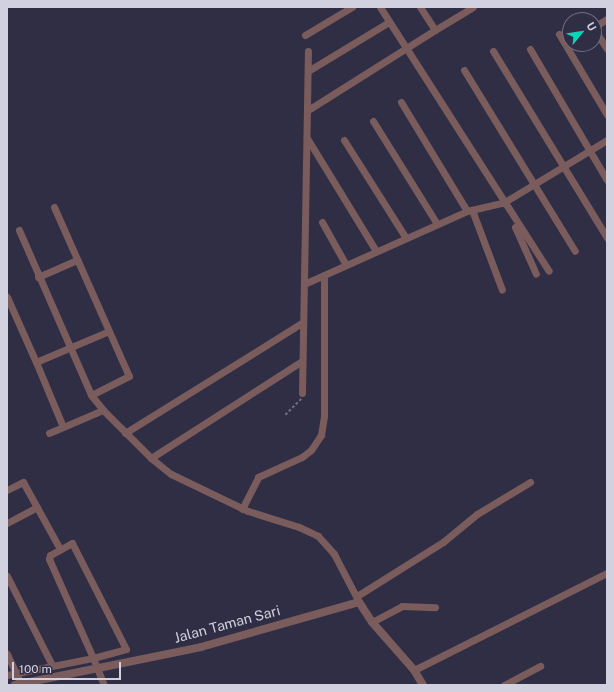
<!DOCTYPE html>
<html>
<head>
<meta charset="utf-8">
<style>
  body { margin:0 }
  #map { position:relative; width:614px; height:692px; overflow:hidden; background:#302e44; font-family:"Public Sans",sans-serif }
  div>[style] { position:absolute }
  .path>* { height:1.5px; margin-top:-0.75px; transform-origin:0; background:repeating-linear-gradient(90deg,#6f6e81 0 3px,transparent 0 5px) }
  .minor>* { height:7px; margin:-3.5px; padding:0 3.5px; transform-origin:3.5px; border-radius:3.5px; background:#7a5c5d }
  .tertiary>* { height:8px; margin:-4px; padding:0 4px; transform-origin:4px; border-radius:4px; background:#7a5c5d }
  span { translate:-50% -50%; white-space:nowrap; text-align:center; line-height:1.15; -webkit-text-stroke:3px #302e44; paint-order:stroke }
  .street-label { font-size:14px; color:#d2d1df }
  .frame { position:absolute; inset:0; border:8px solid #d2d1df; pointer-events:none }
  .north { position:absolute; left:562px; top:12px; width:40px; height:40px; box-sizing:border-box; background:#302e44; border:1px solid #716f82; border-radius:50%; rotate:60deg; font-size:11px; font-weight:700; line-height:16px; text-align:center; color:#d2d1df }
  .north::after { content:''; display:block; margin:auto; width:14px; height:18px; background:#08d5b5; clip-path:polygon(50% 0,100% 100%,50% 72%,0 100%) }
  .scale { position:absolute; left:12px; top:662px; width:109px; height:18px; box-sizing:border-box; border:2px solid #d2d1df; border-top:0; padding-left:5px; font-size:12px; line-height:14px; white-space:nowrap; color:#d2d1df; -webkit-text-stroke:3px #302e44; paint-order:stroke }
</style>
</head>
<body>
<div id="map">
  <div class="path">
    <div style="left:285px;top:415px;width:23px;rotate:-45deg"></div>
  </div>
  <div class="minor">
    <div style="left:380px;top:7px;width:313px;rotate:57.4deg"></div>
    <div style="left:594px;top:27px;width:15px;rotate:-32deg"></div>
    <div style="left:594px;top:29px;width:24px;rotate:57deg"></div>
    <div style="left:435px;top:30px;width:44px;rotate:-31.2deg"></div>
    <div style="left:559px;top:34px;width:94px;rotate:59.3deg"></div>
    <div style="left:305px;top:35px;width:55px;rotate:-30.8deg"></div>
    <div style="left:530px;top:49px;width:152px;rotate:59.6deg"></div>
    <div style="left:493px;top:51px;width:219px;rotate:58.6deg"></div>
    <div style="left:464px;top:70px;width:212px;rotate:58.5deg"></div>
    <div style="left:308px;top:71px;width:95px;rotate:-31.2deg"></div>
    <div style="left:401px;top:102px;width:127px;rotate:58.8deg"></div>
    <div style="left:308px;top:110px;width:150px;rotate:-32.2deg"></div>
    <div style="left:435px;top:30px;width:27px;rotate:-123deg"></div>
    <div style="left:373px;top:121px;width:121px;rotate:58.1deg"></div>
    <div style="left:307px;top:138px;width:132px;rotate:58.6deg"></div>
    <div style="left:344px;top:140px;width:116px;rotate:57.7deg"></div>
    <div style="left:54px;top:207px;width:185px;rotate:66.1deg"></div>
    <div style="left:129px;top:376px;width:42px;rotate:153.4deg"></div>
    <div style="left:472px;top:210px;width:85px;rotate:69.4deg"></div>
    <div style="left:322px;top:222px;width:49px;rotate:60.8deg"></div>
    <div style="left:515px;top:227px;width:51px;rotate:65.9deg"></div>
    <div style="left:19px;top:230px;width:180px;rotate:66.4deg"></div>
    <div style="left:91px;top:395px;width:19px;rotate:51deg"></div>
    <div style="left:103px;top:410px;width:68px;rotate:45deg"></div>
    <div style="left:151px;top:458px;width:26px;rotate:39deg"></div>
    <div style="left:171px;top:474px;width:85px;rotate:25.7deg"></div>
    <div style="left:248px;top:511px;width:53px;rotate:17.4deg"></div>
    <div style="left:299px;top:527px;width:21px;rotate:25deg"></div>
    <div style="left:318px;top:536px;width:24px;rotate:48deg"></div>
    <div style="left:334px;top:554px;width:54px;rotate:62.5deg"></div>
    <div style="left:38px;top:277px;width:43px;rotate:-23.6deg"></div>
    <div style="left:304px;top:284px;width:179px;rotate:-24.1deg"></div>
    <div style="left:467px;top:211px;width:37px;rotate:-13deg"></div>
    <div style="left:503px;top:203px;width:122px;rotate:-31.2deg"></div>
    <div style="left:7px;top:297px;width:71px;rotate:66deg"></div>
    <div style="left:36px;top:362px;width:79px;rotate:-23deg"></div>
    <div style="left:36px;top:362px;width:70px;rotate:67.4deg"></div>
    <div style="left:302px;top:393px;width:342px;rotate:-89deg"></div>
    <div style="left:49px;top:433px;width:59px;rotate:-23.1deg"></div>
    <div style="left:125px;top:433px;width:208px;rotate:-31.9deg"></div>
    <div style="left:151px;top:458px;width:179px;rotate:-32.7deg"></div>
    <div style="left:7px;top:490px;width:18px;rotate:-27deg"></div>
    <div style="left:23px;top:482px;width:77px;rotate:61.1deg"></div>
    <div style="left:242px;top:509px;width:36px;rotate:-63deg"></div>
    <div style="left:258px;top:477px;width:48px;rotate:-24.4deg"></div>
    <div style="left:302px;top:457px;width:11px;rotate:-38deg"></div>
    <div style="left:311px;top:450px;width:18px;rotate:-56deg"></div>
    <div style="left:321px;top:435px;width:19px;rotate:-81deg"></div>
    <div style="left:324px;top:416px;width:141px;rotate:-90deg"></div>
    <div style="left:7px;top:523px;width:34px;rotate:-28deg"></div>
    <div style="left:7px;top:576px;width:100px;rotate:63.2deg"></div>
    <div style="left:357px;top:596px;width:102px;rotate:-32.1deg"></div>
    <div style="left:443px;top:542px;width:44px;rotate:-39.5deg"></div>
    <div style="left:477px;top:514px;width:62px;rotate:-31.1deg"></div>
    <div style="left:372px;top:622px;width:34px;rotate:-28deg"></div>
    <div style="left:402px;top:606px;width:33px;rotate:2deg"></div>
    <div style="left:7px;top:654px;width:33px;rotate:65deg"></div>
    <div style="left:414px;top:670px;width:216px;rotate:-26.7deg"></div>
    <div style="left:7px;top:675px;width:88px;rotate:-11.2deg"></div>
    <div style="left:93px;top:658px;width:34px;rotate:-15deg"></div>
    <div style="left:126px;top:649px;width:119px;rotate:-117deg"></div>
    <div style="left:72px;top:543px;width:25px;rotate:151deg"></div>
    <div style="left:50px;top:555px;width:4px;rotate:104deg"></div>
    <div style="left:49px;top:559px;width:108px;rotate:66deg"></div>
    <div style="left:93px;top:658px;width:29px;rotate:68deg"></div>
    <div style="left:504px;top:685px;width:41px;rotate:-27.8deg"></div>
  </div>
  <div class="tertiary">
    <div style="left:15px;top:685px;width:190px;rotate:-11.5deg"></div>
    <div style="left:201px;top:647px;width:164px;rotate:-15.9deg"></div>
    <div style="left:359px;top:602px;width:24px;rotate:57deg"></div>
    <div style="left:372px;top:622px;width:64px;rotate:48.8deg"></div>
    <div style="left:414px;top:670px;width:17px;rotate:59deg"></div>
  </div>
  <div class="street-label">
    <span style="left:227px;top:624px;rotate:-15deg">Jalan Taman Sari</span>
  </div>
  <div class="frame"></div>
  <div class="north">U</div>
  <div class="scale">100 m</div>
</div>
</body>
</html>
